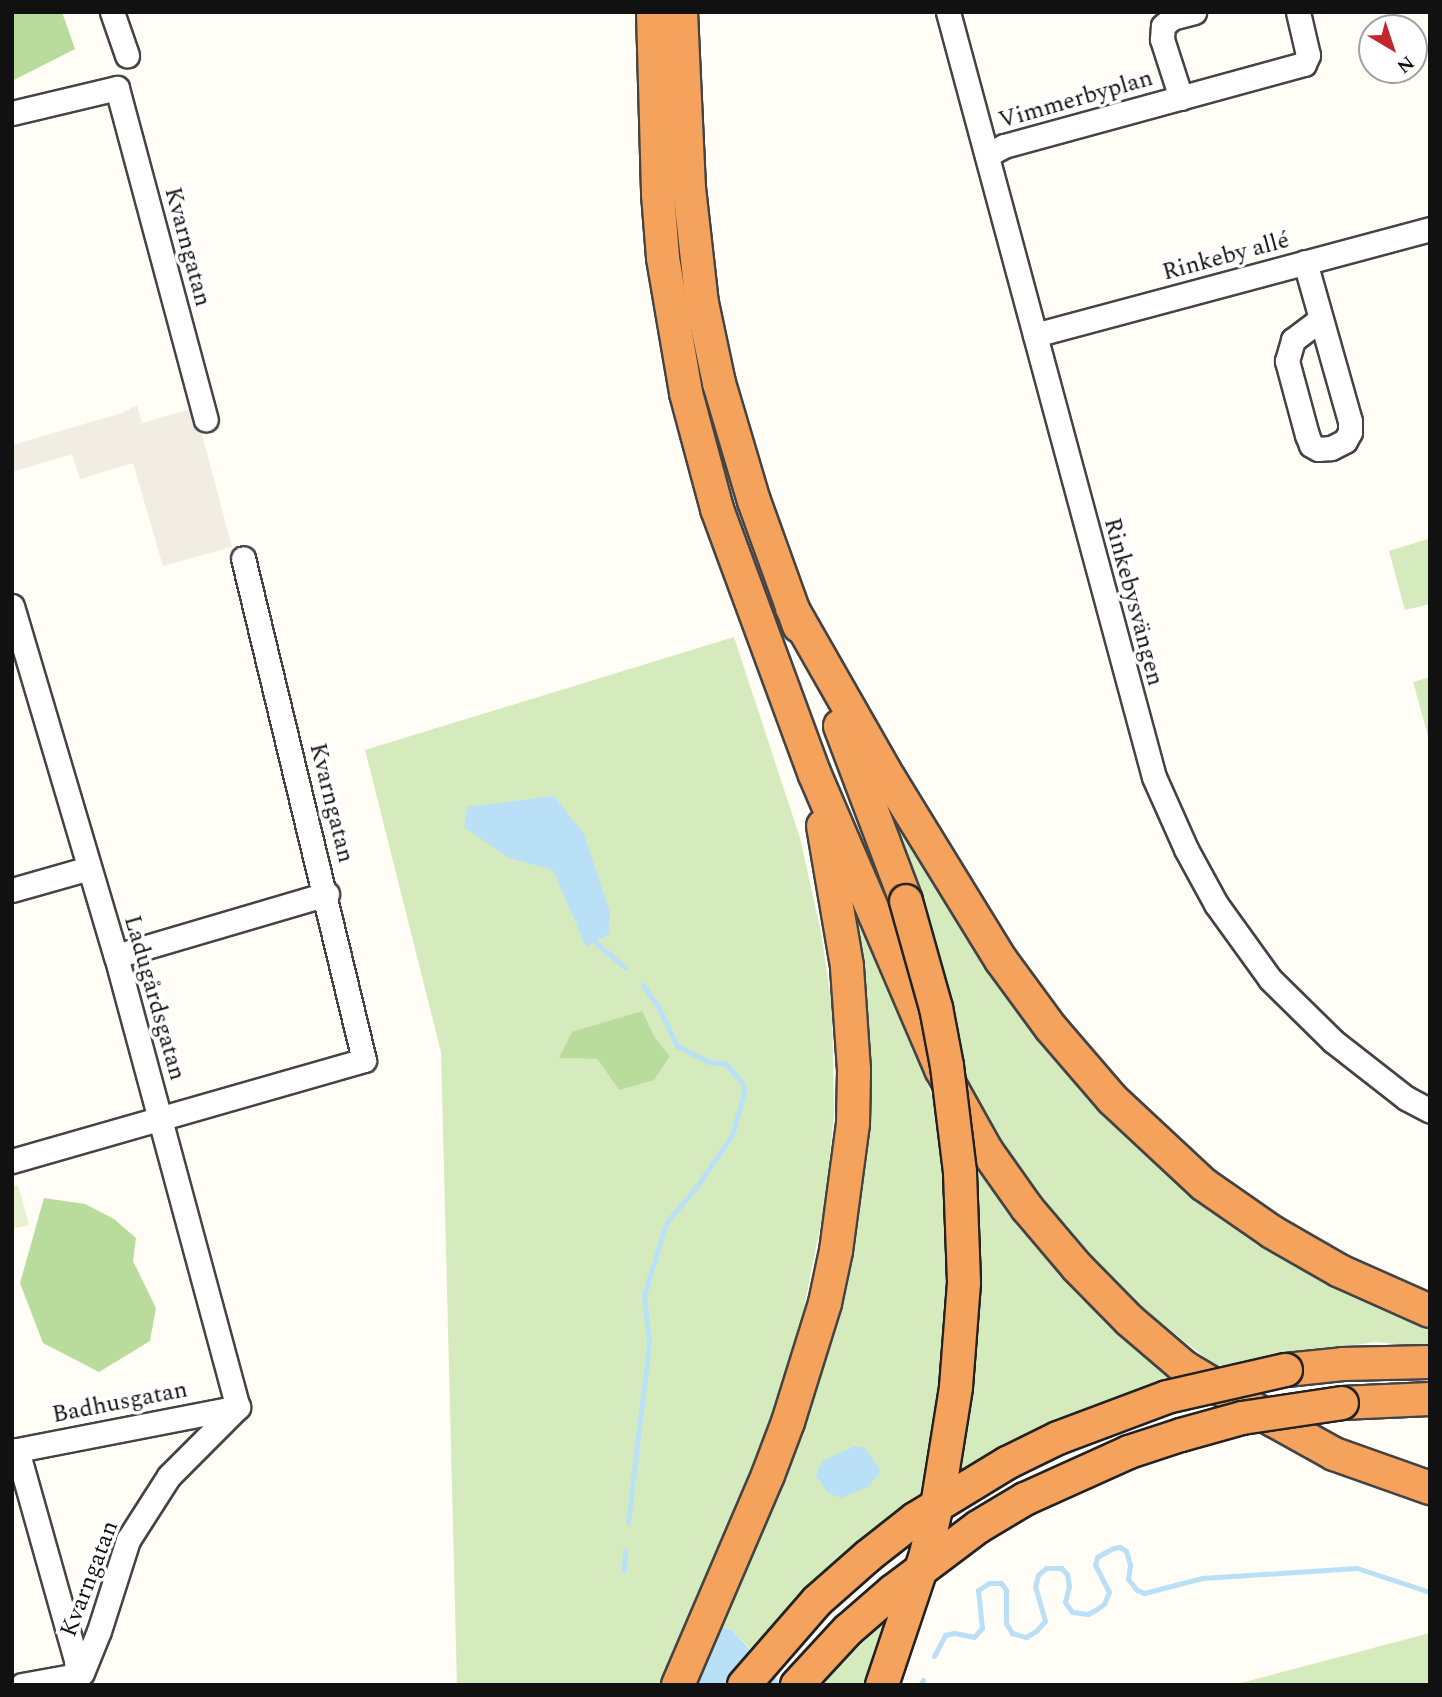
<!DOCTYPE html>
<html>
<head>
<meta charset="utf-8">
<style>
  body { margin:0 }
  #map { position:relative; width:1442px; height:1697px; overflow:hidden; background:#fffdf5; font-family:Spectral,serif }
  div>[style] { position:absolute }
  .green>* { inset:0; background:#d5ebbd }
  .forest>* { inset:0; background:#b9dc9c }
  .pitch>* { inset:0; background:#e6f2cf }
  .plaza>* { inset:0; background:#f1ede2 }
  .water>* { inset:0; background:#b9e0f7 }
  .stream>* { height:5px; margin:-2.5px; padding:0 2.5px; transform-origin:2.5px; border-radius:2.5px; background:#b9e0f7 }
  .roads { filter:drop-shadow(2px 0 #444) drop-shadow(-2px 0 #444) drop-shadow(0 2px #444) drop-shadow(0 -2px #444) }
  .minor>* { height:23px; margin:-11.5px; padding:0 11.5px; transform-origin:11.5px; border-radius:11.5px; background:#fff }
  .highway>* { height:32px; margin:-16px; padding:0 16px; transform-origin:16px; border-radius:16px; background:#f5a25d }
  .bridges { filter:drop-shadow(2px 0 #222) drop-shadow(-2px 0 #222) drop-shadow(0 2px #222) drop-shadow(0 -2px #222) }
  .highway-bridge>* { height:32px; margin:-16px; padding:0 16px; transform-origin:16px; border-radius:16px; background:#f5a25d }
  span { translate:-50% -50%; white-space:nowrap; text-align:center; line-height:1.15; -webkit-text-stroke:7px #fff; paint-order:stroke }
  .street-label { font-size:24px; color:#111 }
  .frame { position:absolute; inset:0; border:14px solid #111; pointer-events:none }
  .north { position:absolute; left:1358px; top:14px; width:70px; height:70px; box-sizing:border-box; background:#fff; border:2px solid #a0a0a0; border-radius:50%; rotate:141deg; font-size:19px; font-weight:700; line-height:28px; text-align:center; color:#111 }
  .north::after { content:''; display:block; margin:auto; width:24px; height:32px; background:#c4262e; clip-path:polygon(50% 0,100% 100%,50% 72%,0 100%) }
</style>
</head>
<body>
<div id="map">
  <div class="green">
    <div style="clip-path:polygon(1428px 539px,1430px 604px,1405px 610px,1389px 551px)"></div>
    <div style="clip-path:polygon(evenodd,734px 637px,800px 838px,821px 932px,832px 1006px,834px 1114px,825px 1203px,804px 1308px,770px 1420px,709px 1573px,660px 1685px,457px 1685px,441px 1052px,365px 750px,734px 637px,655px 1038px,670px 1056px,619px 1090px,597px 1059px,560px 1058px,655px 1038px)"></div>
    <div style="clip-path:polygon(1430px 677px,1430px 743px,1413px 682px)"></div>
    <div style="clip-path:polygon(877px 786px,1083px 1088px,1159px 1166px,1238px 1227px,1430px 1324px,1430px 1347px,1375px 1342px,1216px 1366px,1153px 1317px,1089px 1259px,1027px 1182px,965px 1090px,886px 910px,920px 897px)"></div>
    <div style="clip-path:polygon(843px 881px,933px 1098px,995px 1191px,1036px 1246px,1092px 1307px,1178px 1380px,1127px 1394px,1056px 1423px,851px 1552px,792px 1604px,751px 1650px,731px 1629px,716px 1627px,847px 1260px)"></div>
    <div style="clip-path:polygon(886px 1620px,864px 1685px,822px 1685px,842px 1663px)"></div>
    <div style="clip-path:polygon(1430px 1633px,1428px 1685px,1233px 1685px)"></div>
  </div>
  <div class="forest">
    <div style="clip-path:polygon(12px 12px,62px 12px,75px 49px,12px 81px)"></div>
    <div style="clip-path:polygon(642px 1011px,655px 1038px,670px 1056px,654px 1080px,619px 1090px,597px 1059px,559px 1058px,572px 1032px)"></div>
    <div style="clip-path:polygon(44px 1198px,85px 1204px,114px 1219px,136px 1238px,133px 1261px,156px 1308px,150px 1341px,99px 1372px,43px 1343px,20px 1283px)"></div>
  </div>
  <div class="pitch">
    <div style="clip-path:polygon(18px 1185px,29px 1225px,12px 1229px,12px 1187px)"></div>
  </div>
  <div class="plaza">
    <div style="clip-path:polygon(137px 405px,142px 423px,195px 408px,232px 547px,163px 566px,133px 463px,80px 479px,72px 454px,12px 472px,12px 445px,122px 413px)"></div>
  </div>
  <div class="water">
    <div style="clip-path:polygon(554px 796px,584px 834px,610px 912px,609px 934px,586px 947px,553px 870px,509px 858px,464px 827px,467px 807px)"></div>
    <div style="clip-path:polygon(855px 1446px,865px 1448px,881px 1471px,868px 1487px,841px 1498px,828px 1493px,816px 1476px,822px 1461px)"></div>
    <div style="clip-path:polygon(716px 1627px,731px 1629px,782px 1685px,694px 1685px)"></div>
  </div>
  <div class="stream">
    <div style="left:596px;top:943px;width:38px;rotate:40deg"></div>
    <div style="left:628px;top:1522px;width:181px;rotate:-83.3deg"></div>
    <div style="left:649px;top:1342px;width:47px;rotate:-96.1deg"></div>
    <div style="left:644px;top:1295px;width:75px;rotate:-73deg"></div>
    <div style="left:666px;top:1223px;width:48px;rotate:-50deg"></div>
    <div style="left:697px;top:1186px;width:62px;rotate:-55.5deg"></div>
    <div style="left:732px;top:1135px;width:44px;rotate:-74.1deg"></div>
    <div style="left:744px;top:1093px;width:9px;rotate:-96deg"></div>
    <div style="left:743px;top:1084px;width:26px;rotate:-130deg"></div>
    <div style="left:726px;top:1064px;width:17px;rotate:-173deg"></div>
    <div style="left:709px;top:1062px;width:36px;rotate:-153deg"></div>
    <div style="left:677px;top:1046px;width:42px;rotate:-115.3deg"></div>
    <div style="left:659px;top:1008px;width:28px;rotate:-125deg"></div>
    <div style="left:624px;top:1570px;width:20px;rotate:-87deg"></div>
    <div style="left:934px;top:1656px;width:24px;rotate:-62deg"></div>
    <div style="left:945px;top:1635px;width:9px;rotate:-13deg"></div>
    <div style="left:954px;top:1633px;width:20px;rotate:11deg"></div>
    <div style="left:974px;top:1637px;width:12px;rotate:-48deg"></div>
    <div style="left:982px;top:1628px;width:38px;rotate:-96deg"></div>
    <div style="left:978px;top:1590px;width:13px;rotate:-32deg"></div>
    <div style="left:989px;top:1583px;width:12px"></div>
    <div style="left:1001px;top:1583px;width:9px;rotate:54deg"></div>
    <div style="left:1006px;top:1590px;width:33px;rotate:90deg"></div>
    <div style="left:1006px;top:1623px;width:12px;rotate:59deg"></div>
    <div style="left:1012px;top:1633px;width:15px;rotate:16deg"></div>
    <div style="left:1026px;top:1637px;width:12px;rotate:-31deg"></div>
    <div style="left:1036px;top:1631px;width:13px;rotate:-48deg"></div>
    <div style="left:1045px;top:1621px;width:35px;rotate:-106deg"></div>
    <div style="left:1035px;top:1587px;width:12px;rotate:-76deg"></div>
    <div style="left:1038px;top:1575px;width:11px;rotate:-41deg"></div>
    <div style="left:1046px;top:1568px;width:15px"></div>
    <div style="left:1061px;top:1568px;width:8px;rotate:45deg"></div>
    <div style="left:1067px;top:1574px;width:12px;rotate:81deg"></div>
    <div style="left:1069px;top:1586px;width:16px;rotate:104deg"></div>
    <div style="left:1065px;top:1602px;width:12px;rotate:55deg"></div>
    <div style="left:1072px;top:1612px;width:16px;rotate:7deg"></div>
    <div style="left:1088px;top:1614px;width:10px;rotate:-29deg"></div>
    <div style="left:1097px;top:1609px;width:9px;rotate:-36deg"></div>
    <div style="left:1104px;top:1604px;width:13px;rotate:-67deg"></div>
    <div style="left:1109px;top:1592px;width:30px;rotate:-117deg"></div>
    <div style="left:1095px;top:1565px;width:8px;rotate:-76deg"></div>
    <div style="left:1097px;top:1557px;width:18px;rotate:-29deg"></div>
    <div style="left:1113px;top:1548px;width:7px;rotate:-8deg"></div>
    <div style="left:1120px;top:1547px;width:7px;rotate:34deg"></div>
    <div style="left:1126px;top:1551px;width:15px;rotate:74deg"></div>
    <div style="left:1130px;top:1565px;width:14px;rotate:98deg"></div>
    <div style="left:1128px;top:1579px;width:14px;rotate:51deg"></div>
    <div style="left:1137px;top:1590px;width:8px;rotate:23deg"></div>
    <div style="left:1144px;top:1593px;width:60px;rotate:-14.5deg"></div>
    <div style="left:1202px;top:1578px;width:155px;rotate:-3.7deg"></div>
    <div style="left:1357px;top:1568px;width:77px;rotate:18.2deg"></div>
    <div style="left:920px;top:1685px;width:6px;rotate:-59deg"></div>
  </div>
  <div class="roads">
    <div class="minor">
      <div style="left:112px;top:12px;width:46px;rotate:70.8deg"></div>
      <div style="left:948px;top:12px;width:792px;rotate:74.93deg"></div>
      <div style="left:1154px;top:777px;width:79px;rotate:66deg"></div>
      <div style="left:1186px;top:849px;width:63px;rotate:61.4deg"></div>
      <div style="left:1216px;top:904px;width:92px;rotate:54.2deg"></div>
      <div style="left:1270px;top:979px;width:88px;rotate:44.5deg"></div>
      <div style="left:1333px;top:1041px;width:93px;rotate:38deg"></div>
      <div style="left:1406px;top:1098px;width:27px;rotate:28deg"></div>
      <div style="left:1181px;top:98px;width:62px;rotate:-107.9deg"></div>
      <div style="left:1162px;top:39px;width:13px;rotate:-86deg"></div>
      <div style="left:1163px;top:26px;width:12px;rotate:-42deg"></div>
      <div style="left:1172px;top:18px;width:23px;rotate:-15deg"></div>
      <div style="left:12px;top:113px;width:108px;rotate:-13.4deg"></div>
      <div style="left:117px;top:88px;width:343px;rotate:75deg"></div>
      <div style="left:987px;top:155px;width:19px;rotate:-28deg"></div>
      <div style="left:1004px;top:146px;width:311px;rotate:-15.3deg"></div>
      <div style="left:1304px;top:64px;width:10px;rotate:-66deg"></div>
      <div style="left:1308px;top:55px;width:44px;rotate:-103.1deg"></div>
      <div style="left:1305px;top:262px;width:165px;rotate:74.2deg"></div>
      <div style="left:1350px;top:421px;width:11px;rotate:90deg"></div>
      <div style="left:1350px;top:432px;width:10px;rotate:119deg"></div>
      <div style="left:1345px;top:441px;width:16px;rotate:153deg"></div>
      <div style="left:1331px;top:448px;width:13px;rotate:176deg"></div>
      <div style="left:1318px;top:449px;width:8px;rotate:-150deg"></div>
      <div style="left:1311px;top:445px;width:11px;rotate:-112deg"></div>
      <div style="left:1307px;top:435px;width:77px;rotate:-105.1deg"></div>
      <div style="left:1287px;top:361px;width:22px;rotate:-74deg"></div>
      <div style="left:1293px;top:340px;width:34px;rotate:-37deg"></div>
      <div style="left:1035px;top:335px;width:409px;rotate:-15deg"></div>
      <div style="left:12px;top:606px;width:365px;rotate:73.5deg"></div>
      <div style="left:116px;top:956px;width:467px;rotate:74.9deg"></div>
      <div style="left:12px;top:890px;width:80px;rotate:-15.9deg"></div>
      <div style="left:116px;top:956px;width:220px;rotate:-16.4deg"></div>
      <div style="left:12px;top:1161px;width:366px;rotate:-16deg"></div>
      <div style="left:364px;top:1060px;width:516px;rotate:-103.55deg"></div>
      <div style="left:17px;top:1450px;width:218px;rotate:74.3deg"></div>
      <div style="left:76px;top:1660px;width:15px;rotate:86deg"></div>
      <div style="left:12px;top:1451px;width:230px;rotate:-11deg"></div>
      <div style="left:77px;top:1675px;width:5px;rotate:-22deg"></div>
      <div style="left:82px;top:1673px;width:45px;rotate:-68deg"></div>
      <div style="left:99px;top:1631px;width:96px;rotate:-72.3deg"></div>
      <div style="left:128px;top:1540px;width:76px;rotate:-57.4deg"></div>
      <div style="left:169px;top:1476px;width:98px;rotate:-45deg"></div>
      <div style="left:22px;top:1685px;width:56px;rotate:-10.3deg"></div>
    </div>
    <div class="highway">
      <div style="left:653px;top:12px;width:182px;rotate:88.4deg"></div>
      <div style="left:658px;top:194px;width:64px;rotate:85.5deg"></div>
      <div style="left:663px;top:258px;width:137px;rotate:80.3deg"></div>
      <div style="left:686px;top:393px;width:120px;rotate:75deg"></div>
      <div style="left:717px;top:509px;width:283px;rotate:69.8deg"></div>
      <div style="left:815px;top:775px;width:320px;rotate:66.8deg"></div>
      <div style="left:941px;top:1069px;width:93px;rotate:60.9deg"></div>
      <div style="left:986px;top:1150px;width:71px;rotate:54.7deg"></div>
      <div style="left:1027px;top:1208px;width:77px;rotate:49.7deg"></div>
      <div style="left:1077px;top:1267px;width:74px;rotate:45.5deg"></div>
      <div style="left:1129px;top:1320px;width:72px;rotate:40.5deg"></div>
      <div style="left:1184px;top:1367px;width:104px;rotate:30.8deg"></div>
      <div style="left:1273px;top:1420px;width:70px;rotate:29.1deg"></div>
      <div style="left:1334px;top:1454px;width:102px;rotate:19.5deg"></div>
      <div style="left:681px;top:12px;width:176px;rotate:87.4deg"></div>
      <div style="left:689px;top:188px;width:116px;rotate:83.6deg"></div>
      <div style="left:702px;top:303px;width:82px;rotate:78deg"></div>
      <div style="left:719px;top:383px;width:123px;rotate:73.5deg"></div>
      <div style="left:754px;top:501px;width:133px;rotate:70.2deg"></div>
      <div style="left:792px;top:608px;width:196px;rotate:60.3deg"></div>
      <div style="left:889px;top:778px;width:214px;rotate:58.4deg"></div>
      <div style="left:1001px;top:960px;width:84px;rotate:53.7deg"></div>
      <div style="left:1051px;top:1028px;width:94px;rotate:49.3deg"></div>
      <div style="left:1112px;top:1099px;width:125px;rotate:43deg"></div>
      <div style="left:1203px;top:1184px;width:84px;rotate:34.8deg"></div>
      <div style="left:1272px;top:1232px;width:78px;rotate:29.8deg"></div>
      <div style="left:1340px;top:1271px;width:98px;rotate:24deg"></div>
      <div style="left:840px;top:726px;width:187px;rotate:69.3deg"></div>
      <div style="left:1286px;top:1370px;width:57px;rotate:-6deg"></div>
      <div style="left:1343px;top:1364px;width:87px;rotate:-1.3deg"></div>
      <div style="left:1342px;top:1403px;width:88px;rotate:-2.6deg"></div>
      <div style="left:678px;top:1685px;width:228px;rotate:-66.8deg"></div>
      <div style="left:768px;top:1475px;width:57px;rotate:-69.3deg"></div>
      <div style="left:788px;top:1422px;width:125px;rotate:-72.7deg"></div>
      <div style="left:825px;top:1303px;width:53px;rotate:-78.1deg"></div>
      <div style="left:836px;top:1251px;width:128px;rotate:-82.4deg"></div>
      <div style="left:853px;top:1124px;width:54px;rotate:-88.9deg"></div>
      <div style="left:854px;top:1070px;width:104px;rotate:-93.9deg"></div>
      <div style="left:847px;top:966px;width:142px;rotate:-99.7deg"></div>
    </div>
  </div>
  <div class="bridges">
    <div class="highway-bridge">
      <div style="left:744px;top:1685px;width:111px;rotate:-49deg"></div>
      <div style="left:817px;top:1601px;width:68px;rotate:-41.4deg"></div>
      <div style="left:868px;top:1556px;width:60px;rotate:-38.2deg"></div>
      <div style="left:915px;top:1519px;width:108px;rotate:-31.3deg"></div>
      <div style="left:1007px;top:1463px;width:57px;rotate:-26.1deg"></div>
      <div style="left:1058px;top:1438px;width:116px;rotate:-20.6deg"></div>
      <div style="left:1167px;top:1397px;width:122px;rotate:-12.8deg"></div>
      <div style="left:797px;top:1685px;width:75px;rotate:-47.2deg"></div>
      <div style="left:848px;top:1630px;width:60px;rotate:-40.9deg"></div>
      <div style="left:893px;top:1591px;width:106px;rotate:-37deg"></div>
      <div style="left:978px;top:1527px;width:55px;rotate:-30.8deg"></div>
      <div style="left:1025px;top:1499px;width:114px;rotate:-24.3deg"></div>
      <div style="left:1129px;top:1452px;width:55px;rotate:-18.1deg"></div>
      <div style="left:1181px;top:1435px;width:63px;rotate:-15.6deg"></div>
      <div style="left:1242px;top:1418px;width:101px;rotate:-8.5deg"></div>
      <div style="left:882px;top:1685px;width:138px;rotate:-71.4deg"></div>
      <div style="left:926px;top:1554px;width:55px;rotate:-77.5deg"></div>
      <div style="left:938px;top:1500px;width:114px;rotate:-80.9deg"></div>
      <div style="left:956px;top:1387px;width:105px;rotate:-85.6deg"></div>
      <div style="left:964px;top:1282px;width:110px;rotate:-92.1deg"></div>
      <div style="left:960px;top:1172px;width:107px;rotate:-97deg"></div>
      <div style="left:947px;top:1066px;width:59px;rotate:-100.7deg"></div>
      <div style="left:936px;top:1008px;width:111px;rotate:-105.7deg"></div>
    </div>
  </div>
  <div class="street-label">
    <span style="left:1076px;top:100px;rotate:-16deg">Vimmerbyplan</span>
    <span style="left:187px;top:247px;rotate:75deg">Kvarngatan</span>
    <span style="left:1226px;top:257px;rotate:-15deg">Rinkeby allé</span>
    <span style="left:1133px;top:602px;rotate:75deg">Rinkebysvängen</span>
    <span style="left:331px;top:803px;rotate:76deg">Kvarngatan</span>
    <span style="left:154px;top:998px;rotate:74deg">Ladugårdsgatan</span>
    <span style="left:120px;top:1403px;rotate:-11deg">Badhusgatan</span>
    <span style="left:90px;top:1579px;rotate:-69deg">Kvarngatan</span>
  </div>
  <div class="frame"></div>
  <div class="north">N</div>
</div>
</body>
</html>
